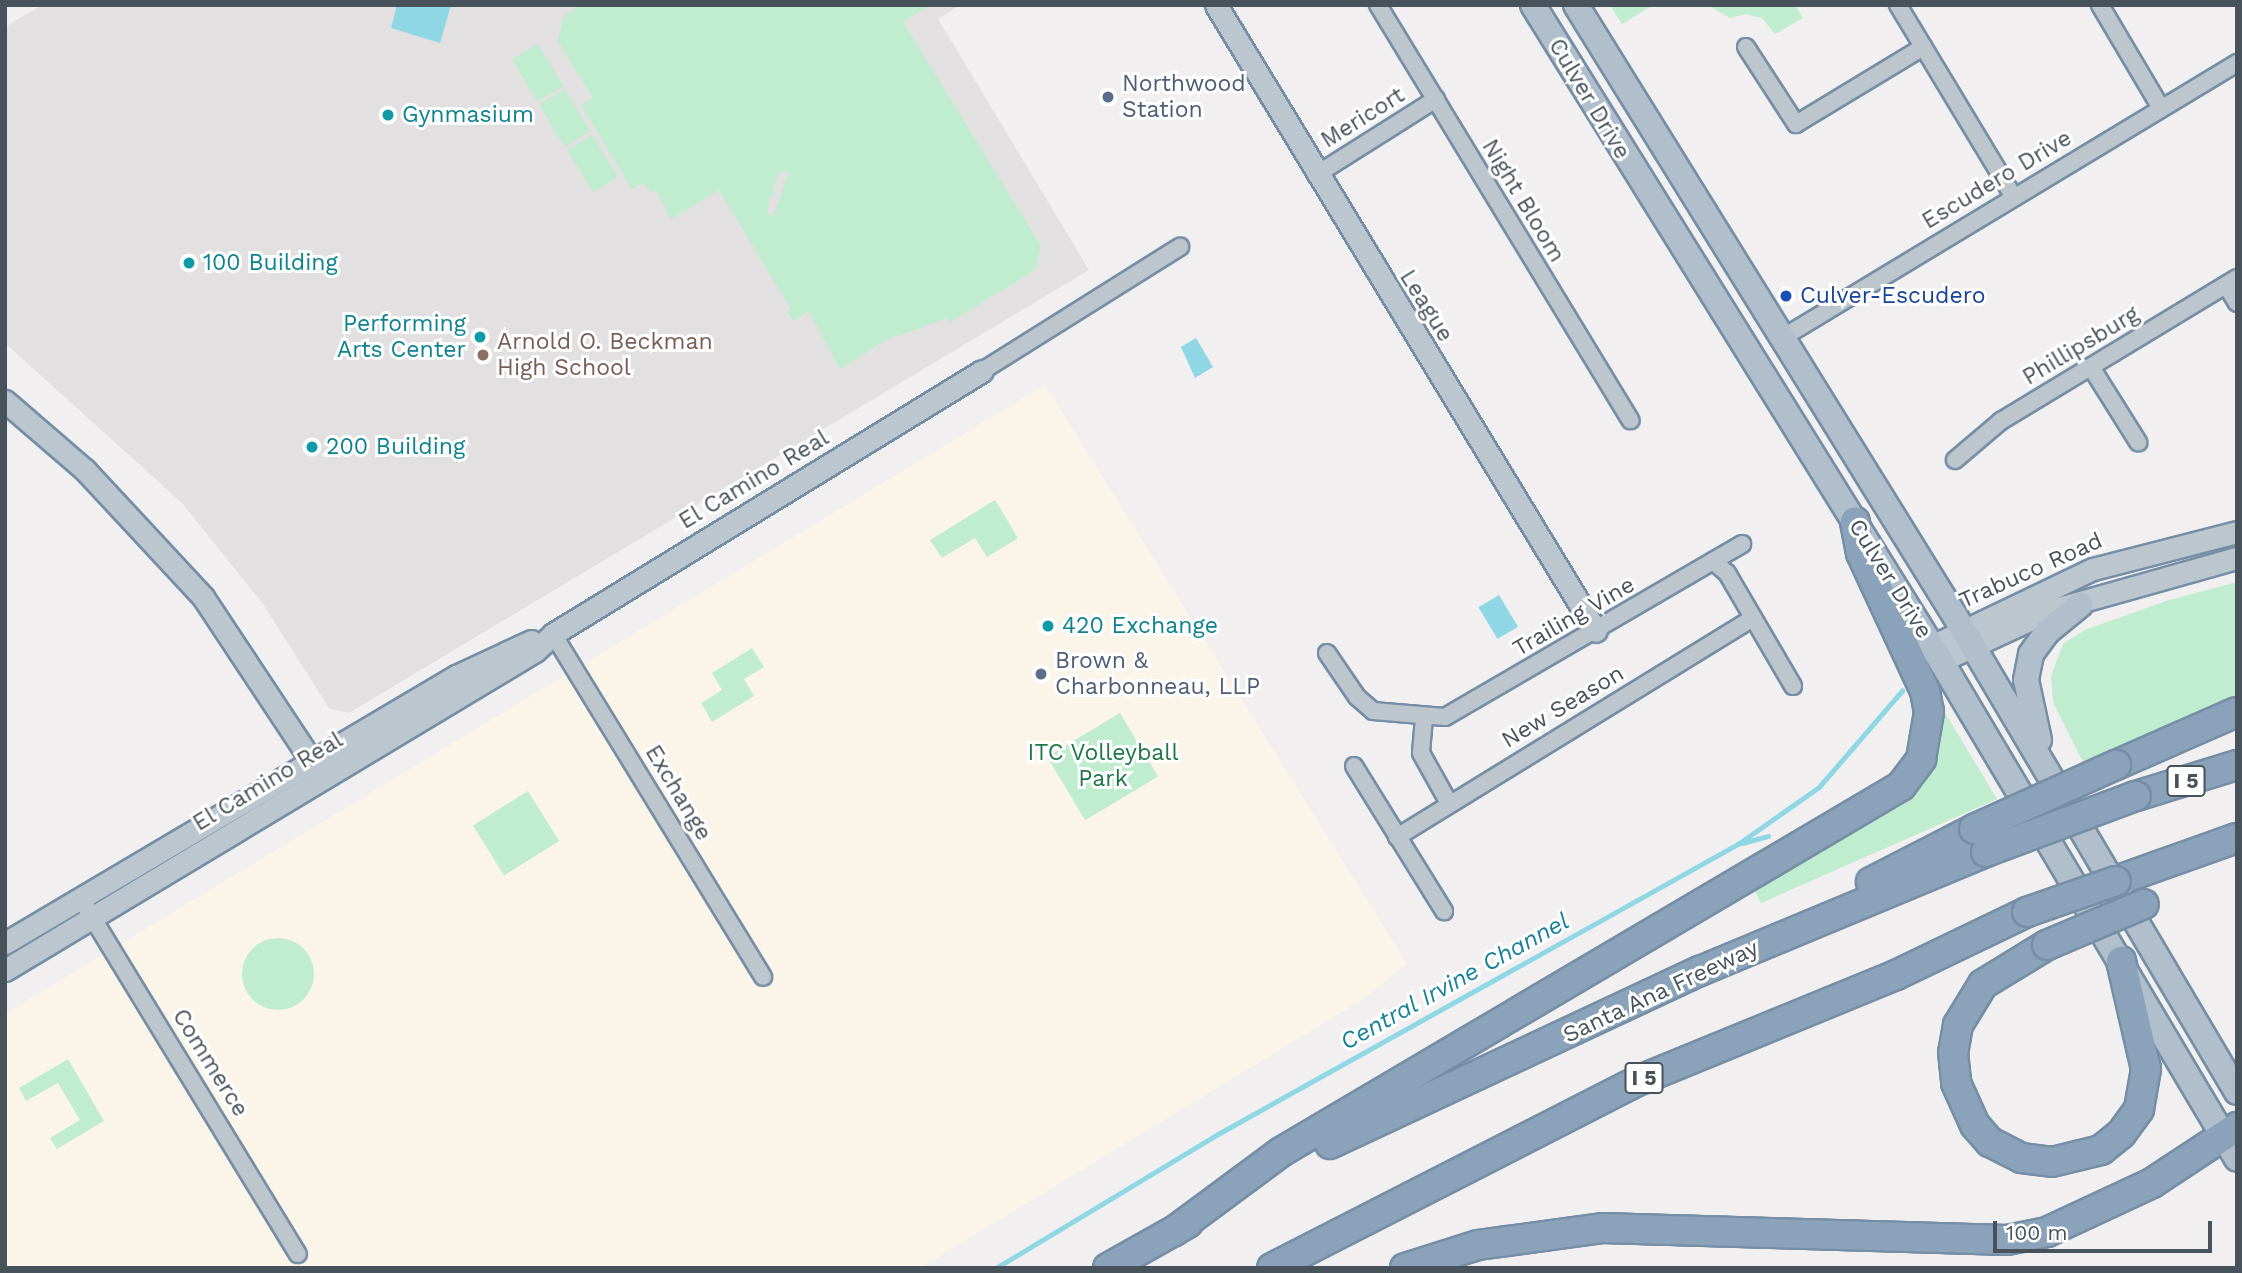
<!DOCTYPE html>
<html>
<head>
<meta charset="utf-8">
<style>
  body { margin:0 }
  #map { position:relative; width:2242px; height:1273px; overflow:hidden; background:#f1efef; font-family:"Work Sans",sans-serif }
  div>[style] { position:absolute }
  .commercial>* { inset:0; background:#fbf5e9 }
  .education>* { inset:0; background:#e2e0e0 }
  .green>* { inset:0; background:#c0eccf; transform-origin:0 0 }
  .round { border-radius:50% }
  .water>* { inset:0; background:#90d7e5; transform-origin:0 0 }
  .stream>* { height:4.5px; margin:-2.25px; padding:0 2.25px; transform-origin:2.25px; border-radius:2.25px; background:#90d7e5 }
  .roads { filter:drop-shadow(2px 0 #758ea6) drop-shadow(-2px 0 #758ea6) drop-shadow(0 2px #758ea6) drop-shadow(0 -2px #758ea6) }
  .street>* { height:16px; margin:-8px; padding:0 8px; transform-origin:8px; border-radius:8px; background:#bec6cd }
  .secondary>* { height:21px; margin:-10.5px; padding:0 10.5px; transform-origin:10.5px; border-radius:10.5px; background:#bcc6cf }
  .primary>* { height:24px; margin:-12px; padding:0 12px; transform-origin:12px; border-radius:12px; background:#b0bfcb }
  .highway>* { height:28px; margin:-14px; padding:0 14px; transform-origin:14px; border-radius:14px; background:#8aa3ba }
  .bridges { filter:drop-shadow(2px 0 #758ea6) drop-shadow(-2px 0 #758ea6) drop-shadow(0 2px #758ea6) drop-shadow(0 -2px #758ea6) }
  .highway-bridge>* { height:28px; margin:-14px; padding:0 14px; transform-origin:14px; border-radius:14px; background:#8aa3ba }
  .dots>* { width:19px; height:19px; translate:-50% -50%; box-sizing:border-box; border:4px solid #fff; border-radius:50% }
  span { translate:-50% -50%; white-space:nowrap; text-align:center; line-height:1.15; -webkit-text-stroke:6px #fff; paint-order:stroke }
  .shield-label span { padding:2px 5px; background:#fff; border:2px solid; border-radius:5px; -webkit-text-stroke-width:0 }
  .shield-label { font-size:21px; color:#48525b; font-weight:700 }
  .service-label { font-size:23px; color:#4e5e75 }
  .left { translate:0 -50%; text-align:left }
  .street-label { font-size:23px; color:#48525b }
  .culture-label { font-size:23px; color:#0d838f }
  .right { translate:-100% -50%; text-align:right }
  .transit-label { font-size:23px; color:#164399 }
  .education-label { font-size:23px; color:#785e54 }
  .park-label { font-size:23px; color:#1e7747 }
  .water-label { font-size:24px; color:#168198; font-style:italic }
  .frame { position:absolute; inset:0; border:7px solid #48525b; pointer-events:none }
  .scale { position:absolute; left:1993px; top:1221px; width:219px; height:32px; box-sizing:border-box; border:4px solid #48525b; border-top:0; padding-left:9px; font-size:21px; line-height:24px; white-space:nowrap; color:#48525b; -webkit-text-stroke:5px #fff; paint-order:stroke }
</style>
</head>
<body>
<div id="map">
  <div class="commercial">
    <div style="clip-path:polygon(1045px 385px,1407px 964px,1360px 1001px,920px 1268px,5px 1268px,5px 1014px)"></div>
  </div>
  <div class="education">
    <div style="clip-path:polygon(42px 5px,960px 5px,938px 19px,1089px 270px,349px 713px,329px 708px,263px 604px,182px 503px,5px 343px,5px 27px)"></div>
  </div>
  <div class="green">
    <div style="clip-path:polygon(evenodd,582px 5px,930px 5px,903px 22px,1041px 246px,1035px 270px,950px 322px,947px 318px,886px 340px,840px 369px,809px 311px,793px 321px,787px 312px,791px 309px,719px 190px,671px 219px,656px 190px,651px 193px,643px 183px,632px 189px,581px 105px,593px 98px,558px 41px,564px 16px,582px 5px,786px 171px,789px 173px,773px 217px,767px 211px,770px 196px,775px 196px,773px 188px,779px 173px,786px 171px)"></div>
    <div style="clip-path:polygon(1610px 5px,1653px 5px,1622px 24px)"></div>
    <div style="clip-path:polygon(1708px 5px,1795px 5px,1803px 18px,1775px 34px,1762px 18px,1746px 14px,1730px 18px)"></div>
    <div style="left:538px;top:44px;width:49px;height:30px;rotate:59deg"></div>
    <div style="left:565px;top:89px;width:49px;height:30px;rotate:59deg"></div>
    <div style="left:592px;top:135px;width:49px;height:29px;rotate:58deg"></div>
    <div style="clip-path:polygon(995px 500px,1018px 538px,987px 557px,975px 538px,942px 558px,930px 540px)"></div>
    <div style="clip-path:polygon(2237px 582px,2237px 698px,2084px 764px,2053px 702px,2051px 676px,2063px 644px,2085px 630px,2166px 601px)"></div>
    <div style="clip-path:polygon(752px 648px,764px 667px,744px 679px,754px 696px,712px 722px,701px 703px,722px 690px,712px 673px)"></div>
    <div style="clip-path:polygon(1938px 701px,1997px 799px,1761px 903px,1752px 885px,1882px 811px)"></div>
    <div style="left:1120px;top:713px;width:74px;height:85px;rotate:59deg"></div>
    <div style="left:528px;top:791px;width:59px;height:65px;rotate:58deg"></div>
    <div class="round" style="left:242px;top:938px;width:72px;height:72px"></div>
    <div style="clip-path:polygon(68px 1059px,104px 1121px,57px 1149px,50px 1138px,80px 1120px,58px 1083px,26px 1101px,19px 1088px)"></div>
  </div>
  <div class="water">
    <div style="clip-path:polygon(397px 5px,451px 5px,440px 43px,391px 28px)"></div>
    <div style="clip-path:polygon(1196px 338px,1213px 367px,1195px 378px,1181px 347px)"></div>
    <div style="left:1499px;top:595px;width:37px;height:24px;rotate:59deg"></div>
  </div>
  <div class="stream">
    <div style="left:1742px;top:843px;width:27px;rotate:-15deg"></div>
    <div style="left:996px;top:1268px;width:259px;rotate:-31.1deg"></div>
    <div style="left:1218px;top:1134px;width:595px;rotate:-29.15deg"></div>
    <div style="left:1738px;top:844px;width:99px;rotate:-35.1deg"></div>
    <div style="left:1819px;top:787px;width:127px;rotate:-49.2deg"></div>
  </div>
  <div class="roads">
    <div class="street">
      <div style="left:1378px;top:5px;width:486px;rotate:58.7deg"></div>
      <div style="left:1898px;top:5px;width:224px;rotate:58.9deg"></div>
      <div style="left:2100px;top:5px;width:120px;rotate:59.4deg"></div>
      <div style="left:1746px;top:47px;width:92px;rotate:57deg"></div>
      <div style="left:1796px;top:124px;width:149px;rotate:-31.2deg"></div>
      <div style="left:1316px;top:175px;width:142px;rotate:-32.3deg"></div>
      <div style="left:2226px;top:285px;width:21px;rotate:59deg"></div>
      <div style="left:1782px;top:338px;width:532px;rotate:-31.15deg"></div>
      <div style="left:2091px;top:367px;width:89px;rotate:57.9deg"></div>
      <div style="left:982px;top:371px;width:234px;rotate:-32.1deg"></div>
      <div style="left:1955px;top:460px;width:60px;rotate:-40.3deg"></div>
      <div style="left:2001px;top:421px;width:276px;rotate:-31.2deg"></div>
      <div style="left:1713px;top:561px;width:18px;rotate:41deg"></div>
      <div style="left:1727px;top:573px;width:131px;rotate:59.7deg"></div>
      <div style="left:553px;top:634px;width:402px;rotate:58.5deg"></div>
      <div style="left:1327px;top:653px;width:53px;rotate:55.7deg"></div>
      <div style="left:1357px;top:697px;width:21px;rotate:41deg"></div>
      <div style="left:1373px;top:711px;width:72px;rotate:4.8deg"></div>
      <div style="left:1445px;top:717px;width:344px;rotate:-30.2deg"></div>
      <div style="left:1424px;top:718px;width:35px;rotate:95deg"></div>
      <div style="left:1421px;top:753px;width:57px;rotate:60.8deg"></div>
      <div style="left:1354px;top:766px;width:171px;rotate:58.2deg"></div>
      <div style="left:1397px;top:837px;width:418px;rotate:-31.6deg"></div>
      <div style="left:81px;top:899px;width:416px;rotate:58.6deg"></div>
    </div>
    <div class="secondary">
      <div style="left:1216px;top:5px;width:732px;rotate:58.74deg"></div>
      <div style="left:5px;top:401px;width:106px;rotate:40.8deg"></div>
      <div style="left:85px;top:470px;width:173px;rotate:47.1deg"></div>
      <div style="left:203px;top:597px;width:209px;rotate:56.5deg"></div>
      <div style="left:1932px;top:646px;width:178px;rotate:-25.6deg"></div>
      <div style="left:2093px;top:569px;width:149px;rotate:-14.4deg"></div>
      <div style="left:1941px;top:661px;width:118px;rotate:-25deg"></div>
      <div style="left:2048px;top:611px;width:196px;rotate:-15.7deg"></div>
      <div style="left:5px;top:943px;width:524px;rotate:-30.63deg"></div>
      <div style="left:456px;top:676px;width:83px;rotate:-25deg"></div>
      <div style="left:5px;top:970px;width:619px;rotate:-31.04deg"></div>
      <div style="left:535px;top:651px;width:25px;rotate:-43deg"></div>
      <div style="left:553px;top:634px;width:503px;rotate:-31.51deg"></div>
    </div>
    <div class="primary">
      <div style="left:1533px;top:5px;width:773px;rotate:58.12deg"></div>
      <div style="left:1941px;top:661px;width:579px;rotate:59.27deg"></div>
      <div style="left:1576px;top:5px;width:719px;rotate:58.19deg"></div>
      <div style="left:1955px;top:616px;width:553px;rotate:59.36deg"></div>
      <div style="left:2039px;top:740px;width:61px;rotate:-102.2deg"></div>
      <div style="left:2026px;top:680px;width:26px;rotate:-79deg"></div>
      <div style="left:2031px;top:654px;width:27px;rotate:-54deg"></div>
      <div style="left:2047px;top:632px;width:43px;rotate:-39.3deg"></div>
    </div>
    <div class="highway">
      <div style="left:2116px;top:765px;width:132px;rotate:-23.7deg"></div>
      <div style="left:2136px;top:796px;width:106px;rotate:-17.1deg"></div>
      <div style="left:2116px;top:881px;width:128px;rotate:-19.6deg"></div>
      <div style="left:1871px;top:882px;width:116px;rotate:-27.2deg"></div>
      <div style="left:2047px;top:945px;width:75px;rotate:148.6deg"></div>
      <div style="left:1983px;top:984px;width:48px;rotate:121.4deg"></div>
      <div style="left:1958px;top:1025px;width:27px;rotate:100deg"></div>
      <div style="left:1953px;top:1052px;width:31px;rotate:84deg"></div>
      <div style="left:1956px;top:1083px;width:46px;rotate:65.7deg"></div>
      <div style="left:1975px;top:1125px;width:23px;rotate:49deg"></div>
      <div style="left:1990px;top:1142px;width:35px;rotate:27deg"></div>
      <div style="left:2021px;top:1158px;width:31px;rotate:7deg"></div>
      <div style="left:2052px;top:1162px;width:50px;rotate:-13.8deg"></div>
      <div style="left:2101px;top:1150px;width:26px;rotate:-39deg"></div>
      <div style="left:2121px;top:1134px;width:31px;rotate:-54deg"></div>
      <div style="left:2139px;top:1109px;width:41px;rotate:-80.1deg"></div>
      <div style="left:2146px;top:1069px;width:111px;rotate:-103deg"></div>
      <div style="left:1330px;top:1144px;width:408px;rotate:-25.1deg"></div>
      <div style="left:1700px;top:971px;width:310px;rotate:-22.6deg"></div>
      <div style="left:1173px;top:1232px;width:134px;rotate:-36.5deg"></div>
      <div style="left:1281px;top:1152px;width:720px;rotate:-30.55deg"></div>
      <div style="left:1901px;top:786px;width:34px;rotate:-53deg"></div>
      <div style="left:1921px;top:759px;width:48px;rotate:-80.3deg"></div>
      <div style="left:1929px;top:712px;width:21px;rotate:-101deg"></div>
      <div style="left:1925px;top:691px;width:152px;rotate:-114.9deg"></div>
      <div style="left:1861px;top:553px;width:32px;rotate:-101deg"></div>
      <div style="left:1108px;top:1268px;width:92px;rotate:-29.4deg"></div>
      <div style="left:1272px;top:1268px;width:413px;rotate:-27.1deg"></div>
      <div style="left:1640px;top:1080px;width:277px;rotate:-22.3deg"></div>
      <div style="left:1896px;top:975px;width:145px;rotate:-25.7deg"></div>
      <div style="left:1405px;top:1268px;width:77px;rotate:-17.5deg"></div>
      <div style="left:1478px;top:1245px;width:125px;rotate:-7.8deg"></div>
      <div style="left:1602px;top:1228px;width:405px;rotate:1.7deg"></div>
      <div style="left:2007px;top:1240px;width:41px;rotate:-11.3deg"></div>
      <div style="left:2047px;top:1232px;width:116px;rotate:-25deg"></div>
      <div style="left:2152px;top:1183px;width:102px;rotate:-33.4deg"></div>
    </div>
  </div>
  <div class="bridges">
    <div class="highway-bridge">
      <div style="left:1974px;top:829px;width:156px;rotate:-24.3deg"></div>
      <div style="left:1986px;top:852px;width:160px;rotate:-20.5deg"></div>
      <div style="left:2027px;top:912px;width:94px;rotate:-19.2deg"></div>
      <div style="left:2047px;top:945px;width:105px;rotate:-22.9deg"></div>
    </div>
  </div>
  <div class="dots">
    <div style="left:1108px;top:97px;background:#5c6f8a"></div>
    <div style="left:388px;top:115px;background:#0f9aa8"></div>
    <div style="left:189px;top:263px;background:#0f9aa8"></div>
    <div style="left:1786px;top:296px;background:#1a4fb4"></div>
    <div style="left:480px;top:337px;background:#0f9aa8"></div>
    <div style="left:483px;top:355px;background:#8d6e63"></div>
    <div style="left:312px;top:447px;background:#0f9aa8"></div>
    <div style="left:1048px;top:626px;background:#0f9aa8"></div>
    <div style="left:1041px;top:674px;background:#5c6f8a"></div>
  </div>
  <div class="shield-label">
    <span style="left:2186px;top:781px">I 5</span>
    <span style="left:1644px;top:1078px">I 5</span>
  </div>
  <div class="service-label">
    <span class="left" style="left:1122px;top:97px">Northwood<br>Station</span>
    <span class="left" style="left:1055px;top:674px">Brown &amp;<br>Charbonneau, LLP</span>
  </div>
  <div class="street-label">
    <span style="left:1589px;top:99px;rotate:59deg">Culver Drive</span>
    <span style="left:1363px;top:118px;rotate:-32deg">Mericort</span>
    <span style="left:1997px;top:180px;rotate:-31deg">Escudero Drive</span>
    <span style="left:1523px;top:201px;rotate:59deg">Night Bloom</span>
    <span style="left:1426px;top:306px;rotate:58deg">League</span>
    <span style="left:2081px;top:346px;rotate:-31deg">Phillipsburg</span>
    <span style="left:754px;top:480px;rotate:-31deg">El Camino Real</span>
    <span style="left:2031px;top:571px;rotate:-24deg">Trabuco Road</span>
    <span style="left:1890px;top:579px;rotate:58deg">Culver Drive</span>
    <span style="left:1574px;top:617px;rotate:-30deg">Trailing Vine</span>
    <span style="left:1563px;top:707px;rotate:-31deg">New Season</span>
    <span style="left:268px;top:782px;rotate:-31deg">El Camino Real</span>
    <span style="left:678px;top:793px;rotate:59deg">Exchange</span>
    <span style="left:1661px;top:992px;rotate:-25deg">Santa Ana Freeway</span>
    <span style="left:210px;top:1063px;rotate:58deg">Commerce</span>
  </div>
  <div class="culture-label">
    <span class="left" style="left:402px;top:115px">Gynmasium</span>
    <span class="left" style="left:203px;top:263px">100 Building</span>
    <span class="right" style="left:466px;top:337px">Performing<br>Arts Center</span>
    <span class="left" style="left:326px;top:447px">200 Building</span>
    <span class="left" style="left:1062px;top:626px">420 Exchange</span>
  </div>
  <div class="transit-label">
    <span class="left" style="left:1800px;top:296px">Culver-Escudero</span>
  </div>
  <div class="education-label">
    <span class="left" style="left:497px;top:355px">Arnold O. Beckman<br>High School</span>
  </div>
  <div class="park-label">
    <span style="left:1103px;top:766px">ITC Volleyball<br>Park</span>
  </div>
  <div class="water-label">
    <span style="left:1455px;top:982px;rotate:-29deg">Central Irvine Channel</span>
  </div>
  <div class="frame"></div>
  <div class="scale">100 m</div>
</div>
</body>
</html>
